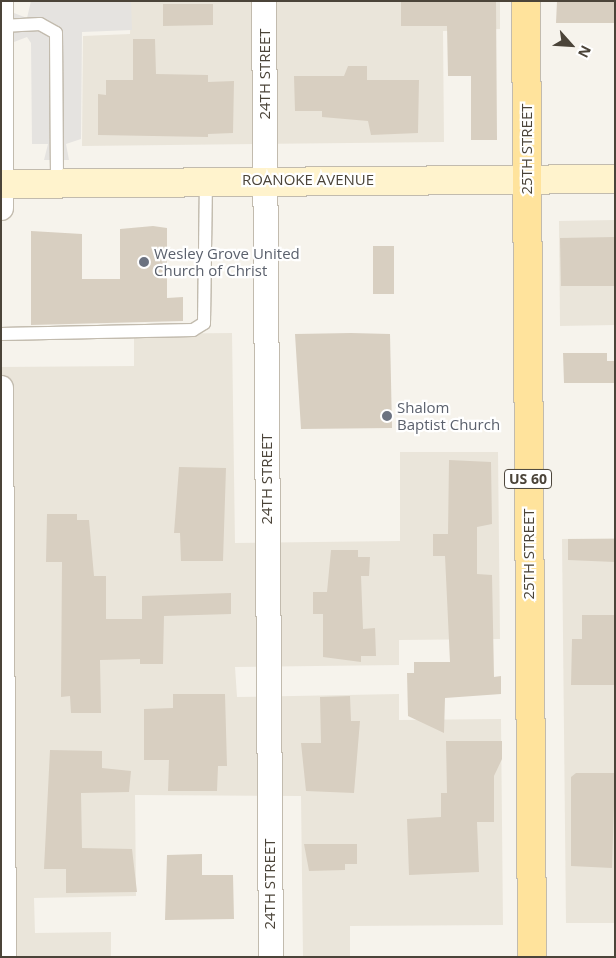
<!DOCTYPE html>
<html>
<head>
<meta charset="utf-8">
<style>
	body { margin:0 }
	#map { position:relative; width:616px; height:958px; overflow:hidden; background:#f6f3ec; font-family:"Open Sans",sans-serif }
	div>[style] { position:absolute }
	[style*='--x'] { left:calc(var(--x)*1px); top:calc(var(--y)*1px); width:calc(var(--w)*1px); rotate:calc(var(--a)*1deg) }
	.residential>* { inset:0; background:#eae5da }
	.parking>* { inset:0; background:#e5e3e0 }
	.building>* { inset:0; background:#d8cfc1 }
	.roads { filter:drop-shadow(1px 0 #c2bbae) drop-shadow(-1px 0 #c2bbae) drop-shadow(0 1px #c2bbae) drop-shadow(0 -1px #c2bbae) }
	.lane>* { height:12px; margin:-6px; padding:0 6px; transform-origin:6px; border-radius:6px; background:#fff }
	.street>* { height:24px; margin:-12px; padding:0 12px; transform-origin:12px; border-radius:12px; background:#fff }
	.secondary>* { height:28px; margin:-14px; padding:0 14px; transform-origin:14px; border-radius:14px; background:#fff3cd }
	.primary>* { height:28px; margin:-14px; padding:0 14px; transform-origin:14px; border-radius:14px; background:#ffe39c }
	.dots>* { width:14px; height:14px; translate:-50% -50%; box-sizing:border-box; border:2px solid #fff; border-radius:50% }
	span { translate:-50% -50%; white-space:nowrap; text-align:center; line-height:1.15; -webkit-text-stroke:4.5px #fff; paint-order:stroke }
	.shield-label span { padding:1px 4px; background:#fff; border:1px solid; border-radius:4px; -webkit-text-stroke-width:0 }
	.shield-label { font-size:14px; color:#4b4439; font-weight:700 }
	.street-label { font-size:15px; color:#4b4439 }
	.worship-label { font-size:15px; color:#5b616d }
	.left { translate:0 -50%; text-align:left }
	.frame { position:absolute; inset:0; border:2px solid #4b4439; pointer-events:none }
	.north { position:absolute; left:546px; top:20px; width:50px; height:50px; -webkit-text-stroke:4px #fff; paint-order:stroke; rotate:116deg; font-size:14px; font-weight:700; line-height:20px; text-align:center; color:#4b4439 }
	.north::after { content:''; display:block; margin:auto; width:18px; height:22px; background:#4b4439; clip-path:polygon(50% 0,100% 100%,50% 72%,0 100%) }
</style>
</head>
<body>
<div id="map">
	<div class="residential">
		<i style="clip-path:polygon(131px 1px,500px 1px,500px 29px,443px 31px,444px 142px,82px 146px,83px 36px,130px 34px)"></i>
		<i style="clip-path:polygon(615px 220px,615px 325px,560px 326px,559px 221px)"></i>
		<i style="clip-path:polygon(232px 333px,235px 543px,400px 541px,400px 452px,498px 452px,500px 639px,399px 640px,399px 665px,235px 667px,237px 697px,399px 694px,399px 720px,501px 719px,503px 925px,350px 926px,350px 957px,303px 957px,301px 796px,135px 795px,136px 896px,34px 898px,35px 933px,111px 932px,111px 957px,1px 957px,1px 367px,134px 366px,134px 334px)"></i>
		<i style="clip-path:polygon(615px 538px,615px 923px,566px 923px,562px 539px)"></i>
	</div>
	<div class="parking">
		<i style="clip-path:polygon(31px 1px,131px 1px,132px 30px,82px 32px,81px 139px,66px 144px,69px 160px,44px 160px,48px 144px,32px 144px,31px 43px,27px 37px,14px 42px,14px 13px,27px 18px)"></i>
	</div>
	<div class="building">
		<i style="clip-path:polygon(401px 1px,496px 1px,497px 140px,471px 140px,471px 76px,448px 76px,447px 26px,401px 26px)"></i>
		<i style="clip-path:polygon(557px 1px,615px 1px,615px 23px,556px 23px)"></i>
		<i style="clip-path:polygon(163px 4px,213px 4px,213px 25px,163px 26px)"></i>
		<i style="clip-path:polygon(133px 39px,155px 39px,156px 74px,208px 75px,208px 82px,234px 81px,233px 133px,208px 134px,208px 137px,98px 135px,98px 94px,106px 95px,106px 80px,133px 80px)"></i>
		<i style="clip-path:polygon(348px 66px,367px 66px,367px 80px,419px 80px,418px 133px,371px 135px,368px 121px,322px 117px,322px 111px,295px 111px,294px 76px,344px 76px)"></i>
		<i style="clip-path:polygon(153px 226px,167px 228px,167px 298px,183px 297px,183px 321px,31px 325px,31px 231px,82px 234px,82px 279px,120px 279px,120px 229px)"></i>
		<i style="clip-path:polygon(615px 237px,615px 286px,561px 286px,560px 238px)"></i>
		<i style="clip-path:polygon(373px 246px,394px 246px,394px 294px,373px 294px)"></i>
		<i style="clip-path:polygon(351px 333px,390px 334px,392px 428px,301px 429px,295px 334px)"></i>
		<i style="clip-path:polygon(563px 353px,607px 353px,607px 361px,615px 361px,615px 383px,564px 383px)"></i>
		<i style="clip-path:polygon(449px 460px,491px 462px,492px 524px,477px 527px,477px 574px,492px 575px,494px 677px,501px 676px,501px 694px,445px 698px,444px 733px,408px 716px,407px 673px,414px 673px,414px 662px,450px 662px,445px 556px,433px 556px,433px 534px,448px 534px)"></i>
		<i style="clip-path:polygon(179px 467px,226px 468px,223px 561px,181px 561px,180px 533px,174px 533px)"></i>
		<i style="clip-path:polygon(47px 514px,77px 514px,77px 520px,89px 520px,94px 576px,106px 576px,106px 619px,142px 619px,142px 596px,231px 593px,231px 614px,164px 616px,163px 664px,140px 664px,140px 659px,100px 660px,101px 713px,71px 713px,70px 696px,61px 697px,62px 562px,46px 562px)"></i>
		<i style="clip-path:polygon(568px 539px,615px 539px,615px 562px,568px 560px)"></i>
		<i style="clip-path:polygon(331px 550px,358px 550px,358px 557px,370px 557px,369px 576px,361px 576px,363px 629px,375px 628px,376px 656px,361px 656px,361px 662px,323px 657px,323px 614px,313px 614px,313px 592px,327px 592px)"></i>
		<i style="clip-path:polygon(582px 615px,615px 615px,615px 685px,571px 685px,572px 639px,582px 639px)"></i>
		<i style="clip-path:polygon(173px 694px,225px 694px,227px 766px,218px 766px,217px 791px,168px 791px,169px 760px,144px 760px,144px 709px,173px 708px)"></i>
		<i style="clip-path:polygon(350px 696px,351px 721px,360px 721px,354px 793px,306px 791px,301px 743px,321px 743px,320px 697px)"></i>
		<i style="clip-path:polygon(446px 741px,502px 741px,502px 759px,494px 776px,494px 822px,477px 822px,479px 872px,409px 875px,407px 819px,441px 817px,441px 793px,447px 793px)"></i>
		<i style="clip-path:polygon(50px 750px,102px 751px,102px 768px,131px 771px,129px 792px,81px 793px,82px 848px,132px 849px,137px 892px,66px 893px,66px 869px,44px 869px)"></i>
		<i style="clip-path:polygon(576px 773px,615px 773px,612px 868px,571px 866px,571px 777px)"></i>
		<i style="clip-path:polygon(304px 844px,357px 844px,357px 864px,345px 864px,345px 870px,309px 871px)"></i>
		<i style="clip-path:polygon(202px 854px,202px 875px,233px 875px,234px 919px,165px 920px,167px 855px)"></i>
	</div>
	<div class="roads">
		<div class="lane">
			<i style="--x:2;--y:26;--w:38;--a:-3"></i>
			<i style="--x:40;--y:24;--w:18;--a:29"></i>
			<i style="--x:56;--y:33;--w:149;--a:89.6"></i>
			<i style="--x:1;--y:334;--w:192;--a:-1.2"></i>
			<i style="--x:193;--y:330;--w:13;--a:-32"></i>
			<i style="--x:204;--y:323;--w:142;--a:-89.2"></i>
		</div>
		<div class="street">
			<i style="--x:264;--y:1;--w:956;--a:89.58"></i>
			<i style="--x:1;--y:2;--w:206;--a:90"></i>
			<i style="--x:1;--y:388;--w:569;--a:89.7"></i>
		</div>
		<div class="secondary">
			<i style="--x:1;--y:184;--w:614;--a:-0.47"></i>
		</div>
		<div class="primary">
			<i style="--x:526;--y:1;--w:956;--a:89.64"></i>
		</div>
	</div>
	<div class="dots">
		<i style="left:144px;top:262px;background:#6b7280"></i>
		<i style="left:387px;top:416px;background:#6b7280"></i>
	</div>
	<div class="shield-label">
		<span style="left:528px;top:479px">US 60</span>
	</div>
	<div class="street-label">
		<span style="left:265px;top:74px;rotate:-90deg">24TH STREET</span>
		<span style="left:527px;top:149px;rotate:-90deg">25TH STREET</span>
		<span style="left:308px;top:180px">ROANOKE AVENUE</span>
		<span style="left:267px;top:479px;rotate:-90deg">24TH STREET</span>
		<span style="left:529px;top:554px;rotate:-90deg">25TH STREET</span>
		<span style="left:270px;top:884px;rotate:-90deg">24TH STREET</span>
	</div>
	<div class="worship-label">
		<span class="left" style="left:154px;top:262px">Wesley Grove United<br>Church of Christ</span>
		<span class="left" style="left:397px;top:416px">Shalom<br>Baptist Church</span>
	</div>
	<div class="frame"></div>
	<div class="north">N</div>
</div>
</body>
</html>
